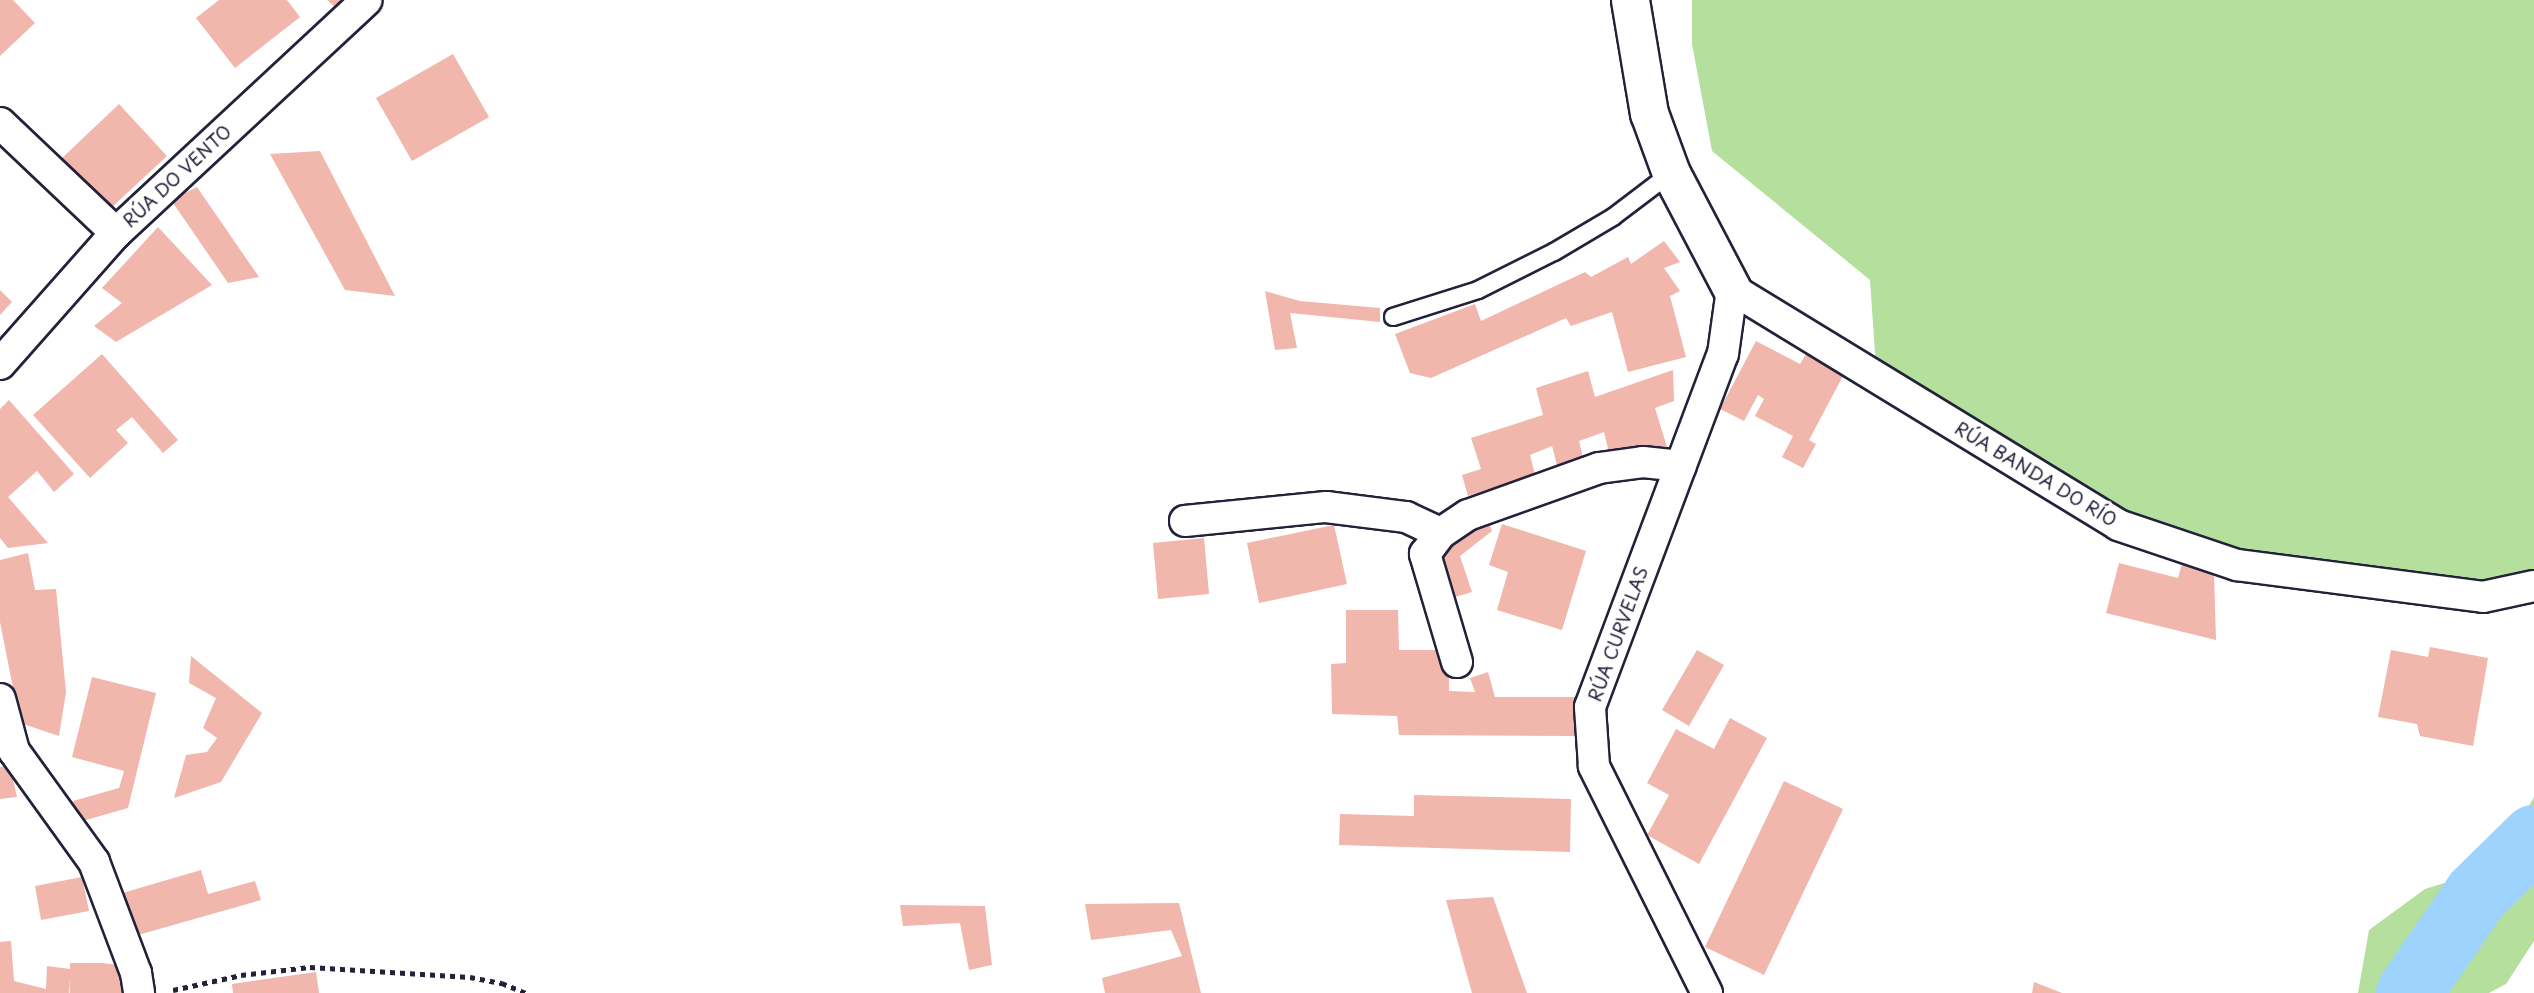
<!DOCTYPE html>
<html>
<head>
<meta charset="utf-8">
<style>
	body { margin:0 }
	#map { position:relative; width:2534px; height:993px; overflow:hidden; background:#fff; font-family:"Playpen Sans",sans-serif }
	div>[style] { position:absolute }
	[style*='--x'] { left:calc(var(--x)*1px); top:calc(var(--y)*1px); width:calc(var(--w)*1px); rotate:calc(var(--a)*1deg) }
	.green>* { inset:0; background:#b5df9c }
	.river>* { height:66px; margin:-33px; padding:0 33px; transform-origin:33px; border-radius:33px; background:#9dd3fc }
	.building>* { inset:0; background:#f1b6ac }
	.path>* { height:4.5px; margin-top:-2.25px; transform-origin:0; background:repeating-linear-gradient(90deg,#22223b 0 5px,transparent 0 10px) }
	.roads { filter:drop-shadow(2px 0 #22223b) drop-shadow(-2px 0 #22223b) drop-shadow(0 2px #22223b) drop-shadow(0 -2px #22223b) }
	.service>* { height:16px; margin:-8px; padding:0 8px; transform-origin:8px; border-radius:8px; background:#fff }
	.minor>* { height:30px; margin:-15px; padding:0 15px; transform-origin:15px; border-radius:15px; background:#fff }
	.tertiary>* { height:37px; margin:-18.5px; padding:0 18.5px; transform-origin:18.5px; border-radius:18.5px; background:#fff }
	span { translate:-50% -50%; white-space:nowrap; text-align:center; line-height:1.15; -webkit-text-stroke:6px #fff; paint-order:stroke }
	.street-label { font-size:18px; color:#22223b }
</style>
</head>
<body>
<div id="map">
	<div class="green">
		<i style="clip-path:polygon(1692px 0,2534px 0,2534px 586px,2237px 565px,2119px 520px,1876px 367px,1870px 280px,1712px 151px,1692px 44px)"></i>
		<i style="clip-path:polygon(2534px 797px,2534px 941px,2506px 984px,2489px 993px,2358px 993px,2369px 930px,2425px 889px,2470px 875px,2487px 845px,2525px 813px)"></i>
	</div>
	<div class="river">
		<i style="--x:2409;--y:993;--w:120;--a:-55.5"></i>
		<i style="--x:2477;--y:894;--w:80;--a:-44.5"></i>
	</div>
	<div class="building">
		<i style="clip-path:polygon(0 0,13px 0,35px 23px,0 56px)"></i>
		<i style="clip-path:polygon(219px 0,287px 0,300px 17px,235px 68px,196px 18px)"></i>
		<i style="clip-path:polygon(327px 0,343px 0,336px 8px)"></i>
		<i style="clip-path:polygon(453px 54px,489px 117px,412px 161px,376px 98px)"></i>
		<i style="clip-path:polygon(119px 104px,167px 156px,110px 209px,62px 158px)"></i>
		<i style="clip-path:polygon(320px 151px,395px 296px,345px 290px,270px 154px)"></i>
		<i style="clip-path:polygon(197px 187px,259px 277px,228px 283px,171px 200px)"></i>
		<i style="clip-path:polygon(158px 227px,212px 285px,116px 342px,94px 326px,122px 303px,102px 288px)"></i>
		<i style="clip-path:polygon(1664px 241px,1680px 262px,1664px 268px,1680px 291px,1670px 296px,1686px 357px,1628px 372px,1612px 312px,1571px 326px,1566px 318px,1431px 378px,1410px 373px,1395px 334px,1475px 304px,1481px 321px,1585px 272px,1591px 277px,1628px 257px,1631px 264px)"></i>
		<i style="clip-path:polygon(0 290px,12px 302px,0 315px)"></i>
		<i style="clip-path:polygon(1265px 291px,1300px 301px,1380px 308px,1380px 322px,1290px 313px,1297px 348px,1275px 350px)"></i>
		<i style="clip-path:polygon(1756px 341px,1800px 364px,1806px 354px,1844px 374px,1809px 440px,1816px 444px,1803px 468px,1782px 457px,1793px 436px,1755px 416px,1764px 399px,1758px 395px,1744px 421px,1720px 409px)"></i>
		<i style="clip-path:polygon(102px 354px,178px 440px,163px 453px,132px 417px,116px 430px,128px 443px,90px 478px,33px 415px)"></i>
		<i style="clip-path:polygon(1673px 370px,1674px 401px,1655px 408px,1667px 447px,1610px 457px,1604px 432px,1579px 441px,1585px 466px,1559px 473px,1552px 446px,1530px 455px,1537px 483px,1492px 498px,1489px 489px,1468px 496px,1462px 475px,1481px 469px,1471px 438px,1543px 415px,1536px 388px,1588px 371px,1595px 397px)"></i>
		<i style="clip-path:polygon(9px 400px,74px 474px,54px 492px,37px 471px,8px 497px,48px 543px,8px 548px,0 538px,0 409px)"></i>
		<i style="clip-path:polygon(1488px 521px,1492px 531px,1460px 556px,1472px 592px,1452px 598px,1440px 558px,1451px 539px)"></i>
		<i style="clip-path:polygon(1502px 524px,1586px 551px,1562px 630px,1497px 610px,1508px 572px,1489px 565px)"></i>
		<i style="clip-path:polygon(1334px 525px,1347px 584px,1259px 603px,1247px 543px)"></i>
		<i style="clip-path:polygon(1204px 538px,1209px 594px,1158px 599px,1153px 543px)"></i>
		<i style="clip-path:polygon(28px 553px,35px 590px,56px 589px,66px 692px,59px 736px,20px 723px,0 622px,0 560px)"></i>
		<i style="clip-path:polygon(2183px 560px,2214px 572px,2216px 640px,2106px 613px,2119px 563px,2178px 578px)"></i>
		<i style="clip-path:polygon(1346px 610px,1398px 610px,1399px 650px,1449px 650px,1449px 691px,1475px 692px,1470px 678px,1488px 672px,1495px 697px,1576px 697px,1577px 736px,1399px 735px,1397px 716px,1332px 714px,1331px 664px,1346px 663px)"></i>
		<i style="clip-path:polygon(2430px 647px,2488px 658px,2473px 746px,2420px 736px,2417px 724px,2378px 717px,2391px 650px,2428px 657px)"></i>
		<i style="clip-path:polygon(1697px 650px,1724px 665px,1689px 726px,1662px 710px)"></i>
		<i style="clip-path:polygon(191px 656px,262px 713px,221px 782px,174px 798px,186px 755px,207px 752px,217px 738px,203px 728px,216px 698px,189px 683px)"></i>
		<i style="clip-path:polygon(92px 677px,156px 693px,128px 808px,79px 822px,73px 801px,119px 788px,124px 771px,72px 757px)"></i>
		<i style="clip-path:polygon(1730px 718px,1767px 738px,1699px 864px,1647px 835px,1669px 795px,1647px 783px,1676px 729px,1714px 749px)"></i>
		<i style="clip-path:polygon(10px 766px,17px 797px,0 799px,0 767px)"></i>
		<i style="clip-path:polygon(1784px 781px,1843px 809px,1764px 975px,1705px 947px)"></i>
		<i style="clip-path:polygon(1414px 795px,1571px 799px,1570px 852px,1339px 845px,1340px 814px,1414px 816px)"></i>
		<i style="clip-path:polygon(201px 870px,208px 894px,255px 881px,261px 900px,131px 937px,119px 894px)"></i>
		<i style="clip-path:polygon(82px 877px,89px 911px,41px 920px,35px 886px)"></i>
		<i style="clip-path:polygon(1493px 897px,1527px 993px,1472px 993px,1446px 900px)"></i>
		<i style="clip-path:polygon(1179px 903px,1201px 993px,1105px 993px,1102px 978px,1182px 956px,1171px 930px,1091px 940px,1085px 904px)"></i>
		<i style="clip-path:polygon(900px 905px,985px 906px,992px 965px,969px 970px,960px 923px,903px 926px)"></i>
		<i style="clip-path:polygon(11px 941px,14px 981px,46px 989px,47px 966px,70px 969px,70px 963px,102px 963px,127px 966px,130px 993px,70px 993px,69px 979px,69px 993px,0 993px,0 942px)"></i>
		<i style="clip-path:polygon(316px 972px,319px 993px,233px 993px,232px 984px)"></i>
		<i style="clip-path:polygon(2034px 982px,2062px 993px,2032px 993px)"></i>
	</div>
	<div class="path">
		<i style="--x:173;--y:990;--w:70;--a:-12.4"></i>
		<i style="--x:241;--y:975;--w:69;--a:-6.6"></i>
		<i style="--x:310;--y:967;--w:160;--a:3.6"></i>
		<i style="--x:470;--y:977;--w:33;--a:11"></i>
		<i style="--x:502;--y:983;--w:26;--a:23"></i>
	</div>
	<div class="roads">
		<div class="service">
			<i style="--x:1393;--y:317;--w:89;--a:-17.6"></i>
			<i style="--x:1478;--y:290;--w:85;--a:-26.6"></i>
			<i style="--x:1554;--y:252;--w:69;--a:-30.7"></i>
			<i style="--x:1613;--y:217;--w:73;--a:-37.2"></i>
		</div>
		<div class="minor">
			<i style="--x:0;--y:123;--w:160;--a:43.5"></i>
			<i style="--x:0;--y:364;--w:175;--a:-48.5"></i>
			<i style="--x:116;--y:233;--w:342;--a:-42.9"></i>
			<i style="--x:1185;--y:521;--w:142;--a:-5.7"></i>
			<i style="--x:1326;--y:507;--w:81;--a:7.1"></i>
			<i style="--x:1406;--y:517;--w:38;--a:25"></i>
			<i style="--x:1457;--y:662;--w:113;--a:-106.5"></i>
			<i style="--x:1425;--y:554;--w:26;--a:-53"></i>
			<i style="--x:1441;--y:533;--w:32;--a:-34"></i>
			<i style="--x:1468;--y:515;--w:139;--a:-19.7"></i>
			<i style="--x:1599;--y:468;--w:44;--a:-7.8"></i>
			<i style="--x:1643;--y:462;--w:38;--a:6"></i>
			<i style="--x:0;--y:699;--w:54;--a:74.9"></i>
			<i style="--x:14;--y:751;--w:137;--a:54.2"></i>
			<i style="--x:94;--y:862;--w:119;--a:69.3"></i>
			<i style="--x:136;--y:973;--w:20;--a:81"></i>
			<i style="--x:1707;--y:993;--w:254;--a:-116.5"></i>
			<i style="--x:1594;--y:766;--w:59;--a:-93.9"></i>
			<i style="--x:1590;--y:707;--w:377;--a:-69.4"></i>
			<i style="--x:1723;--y:354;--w:66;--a:-82.1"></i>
			<i style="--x:1732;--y:289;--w:452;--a:31.4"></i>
			<i style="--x:2118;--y:525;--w:126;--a:18.6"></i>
			<i style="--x:2237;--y:565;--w:248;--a:7.4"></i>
			<i style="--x:2483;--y:597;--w:52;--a:-12.2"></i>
		</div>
		<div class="tertiary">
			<i style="--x:1630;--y:0;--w:115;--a:80.5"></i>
			<i style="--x:1649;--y:113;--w:64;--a:69.9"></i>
			<i style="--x:1671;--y:173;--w:131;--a:62.3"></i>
		</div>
	</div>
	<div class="street-label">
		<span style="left:177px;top:176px;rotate:-43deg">RÚA DO VENTO</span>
		<span style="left:2036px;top:474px;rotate:31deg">RÚA BANDA DO RÍO</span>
		<span style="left:1618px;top:634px;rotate:-70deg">RÚA CURVELAS</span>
	</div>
</div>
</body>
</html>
